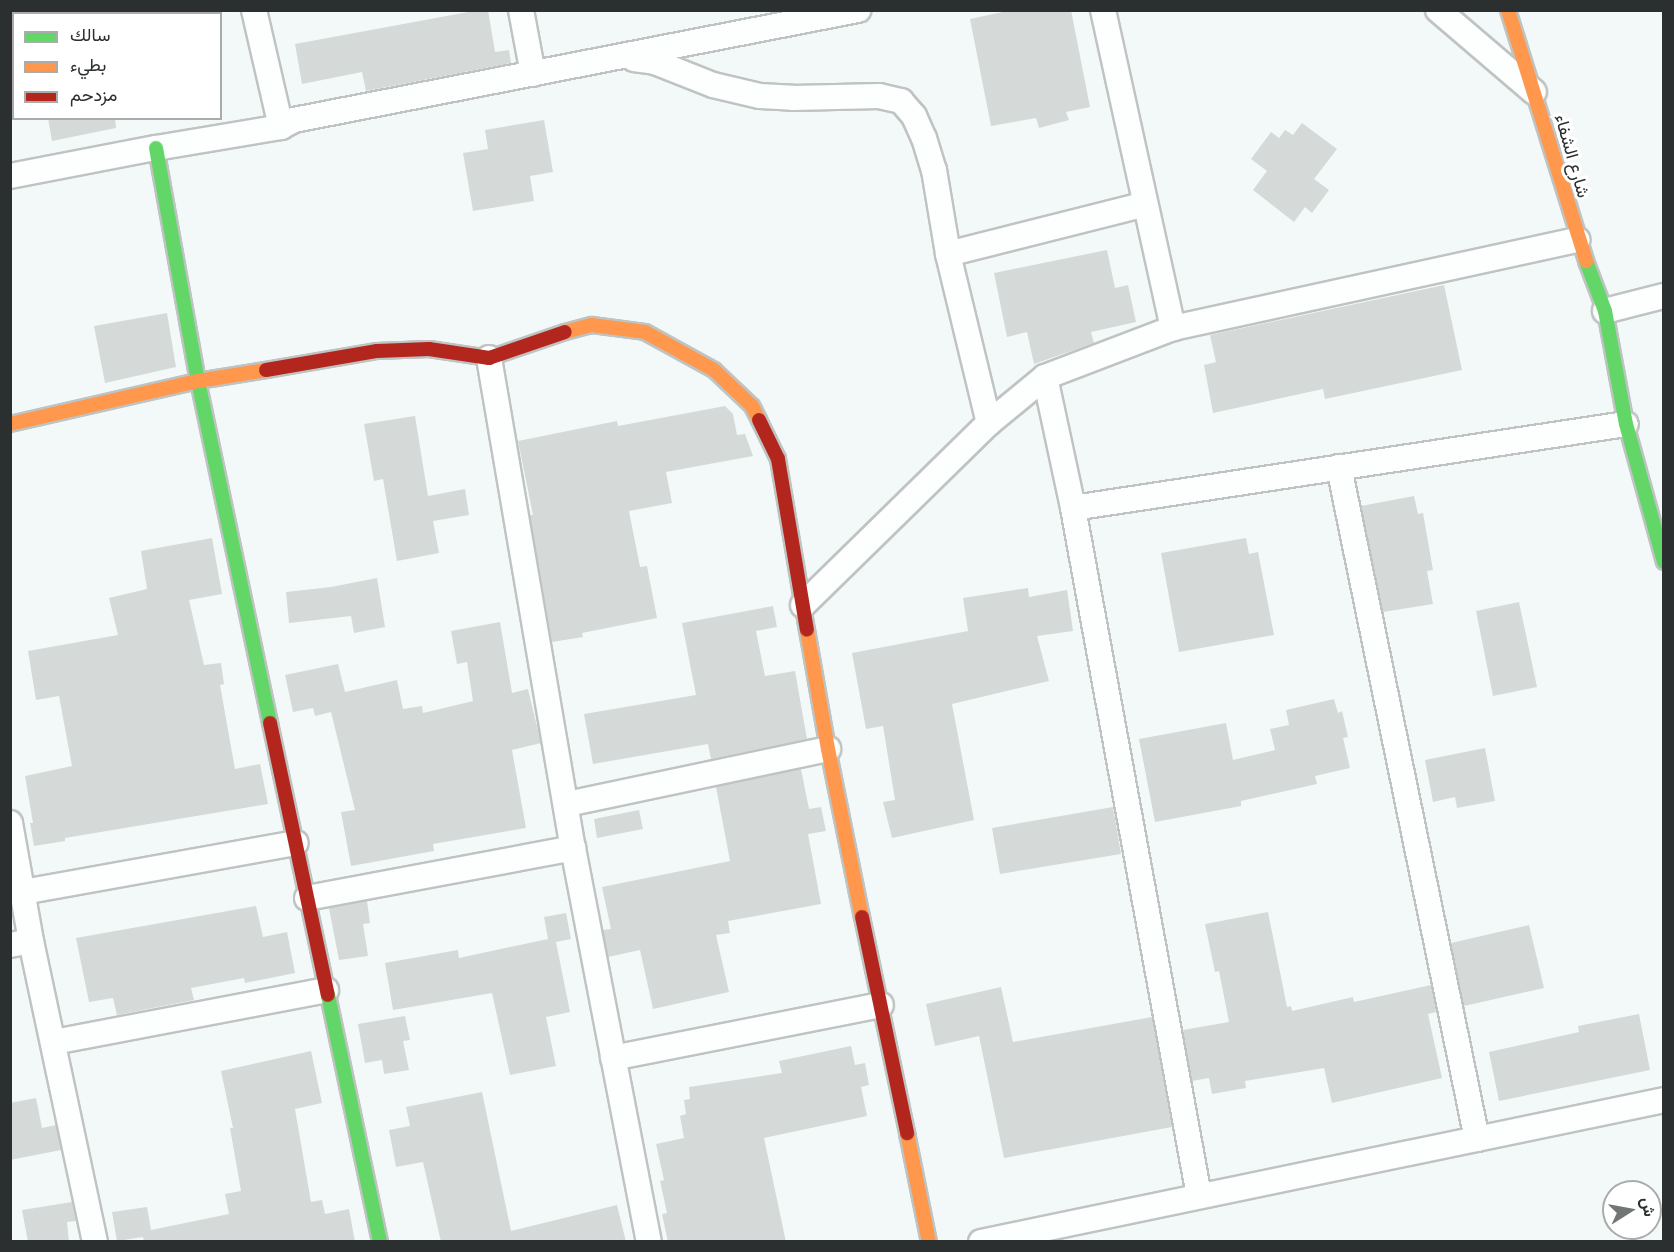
<!DOCTYPE html>
<html>
<head>
<meta charset="utf-8">
<style>
	body { margin:0 }
	#map { position:relative; width:1674px; height:1252px; overflow:hidden; background:#f3f9f8; font-family:Roboto,Vazirmatn,sans-serif }
	div>[style] { position:absolute }
	[style*='--x'] { left:calc(var(--x)*1px); top:calc(var(--y)*1px); width:calc(var(--w)*1px); rotate:calc(var(--a)*1deg) }
	.building>* { inset:0; background:#d5dad9 }
	.roads { filter:drop-shadow(2px 0 #bfc4c3) drop-shadow(-2px 0 #bfc4c3) drop-shadow(0 2px #bfc4c3) drop-shadow(0 -2px #bfc4c3) }
	.street>* { height:24px; margin:-12px; padding:0 12px; transform-origin:12px; border-radius:12px; background:#fdfefe }
	.fast>* { height:14px; margin:-7px; padding:0 7px; transform-origin:7px; border-radius:7px; background:#63d668 }
	.slow>* { height:14px; margin:-7px; padding:0 7px; transform-origin:7px; border-radius:7px; background:#ff974d }
	.jam>* { height:14px; margin:-7px; padding:0 7px; transform-origin:7px; border-radius:7px; background:#b3261e }
	span { translate:-50% -50%; white-space:nowrap; text-align:center; line-height:1.15; -webkit-text-stroke:6px #fff; paint-order:stroke }
	.street-label { font-size:18px; color:#2b2f2f }
	.frame { position:absolute; inset:0; border:12px solid #2b2f2f; pointer-events:none }
	.legend { position:absolute; left:12px; top:12px; width:210px; height:108px; box-sizing:border-box; background:#fff; border:2px solid #aaacac; margin:0; padding:8px 10px; list-style:none; font-size:18px; color:#2b2f2f }
	.legend li { display:flex; align-items:center; gap:12px; height:30px }
	.legend b { width:30px; border:2px solid #aaacac }
	.north { position:absolute; left:1602px; top:1180px; width:60px; height:60px; box-sizing:border-box; background:#fff; border:2px solid #aaacac; border-radius:50%; rotate:79deg; font-size:16px; font-weight:700; line-height:24px; text-align:center; color:#2b2f2f }
	.north::after { content:''; display:block; margin:auto; width:21px; height:27px; background:#717675; clip-path:polygon(50% 0,100% 100%,50% 72%,0 100%) }
</style>
</head>
<body>
<div id="map">
	<div class="building">
		<i style="clip-path:polygon(479px 10px,488px 10px,495px 52px,509px 50px,511px 63px,366px 91px,362px 72px,302px 84px,295px 44px)"></i>
		<i style="clip-path:polygon(1012px 10px,1071px 10px,1090px 107px,1066px 112px,1069px 120px,1039px 128px,1036px 118px,991px 126px,970px 19px)"></i>
		<i style="clip-path:polygon(48px 118px,115px 118px,116px 128px,52px 141px)"></i>
		<i style="clip-path:polygon(544px 120px,553px 172px,530px 176px,534px 201px,473px 211px,463px 153px,488px 149px,485px 130px)"></i>
		<i style="clip-path:polygon(1302px 123px,1337px 149px,1314px 179px,1329px 190px,1312px 213px,1305px 207px,1294px 222px,1253px 190px,1267px 171px,1251px 159px,1271px 132px,1279px 138px,1285px 130px,1293px 135px)"></i>
		<i style="clip-path:polygon(1107px 250px,1115px 288px,1128px 285px,1136px 322px,1091px 332px,1094px 343px,1034px 364px,1027px 332px,1007px 337px,994px 273px)"></i>
		<i style="clip-path:polygon(1444px 285px,1462px 370px,1325px 399px,1323px 389px,1213px 413px,1204px 365px,1216px 362px,1210px 335px)"></i>
		<i style="clip-path:polygon(167px 313px,176px 367px,105px 383px,94px 326px)"></i>
		<i style="clip-path:polygon(725px 406px,733px 414px,737px 435px,745px 434px,753px 456px,666px 472px,672px 503px,629px 511px,640px 567px,647px 566px,657px 618px,582px 633px,583px 637px,552px 642px,530px 515px,533px 515px,518px 441px,617px 421px,618px 426px)"></i>
		<i style="clip-path:polygon(415px 416px,428px 496px,465px 489px,469px 515px,433px 521px,439px 553px,397px 561px,383px 479px,374px 481px,364px 424px)"></i>
		<i style="clip-path:polygon(1414px 496px,1418px 514px,1423px 513px,1433px 570px,1427px 571px,1433px 604px,1383px 612px,1361px 506px)"></i>
		<i style="clip-path:polygon(212px 538px,222px 594px,189px 600px,204px 665px,221px 663px,224px 684px,220px 685px,235px 769px,260px 764px,268px 804px,65px 838px,65px 841px,34px 846px,30px 823px,33px 823px,25px 776px,72px 766px,59px 696px,36px 700px,28px 651px,118px 635px,109px 598px,147px 589px,141px 551px)"></i>
		<i style="clip-path:polygon(1246px 538px,1249px 554px,1258px 552px,1274px 635px,1179px 652px,1161px 553px)"></i>
		<i style="clip-path:polygon(377px 578px,385px 627px,354px 633px,351px 616px,289px 623px,286px 592px,331px 587px)"></i>
		<i style="clip-path:polygon(1028px 588px,1029px 597px,1067px 590px,1073px 631px,1037px 636px,1049px 681px,952px 704px,974px 820px,892px 838px,883px 802px,895px 800px,883px 726px,866px 729px,852px 653px,968px 631px,963px 598px)"></i>
		<i style="clip-path:polygon(1519px 602px,1537px 687px,1493px 696px,1476px 611px)"></i>
		<i style="clip-path:polygon(773px 606px,777px 627px,756px 631px,765px 676px,795px 671px,807px 739px,711px 759px,708px 744px,593px 764px,584px 714px,696px 695px,682px 623px)"></i>
		<i style="clip-path:polygon(500px 622px,512px 693px,528px 689px,541px 743px,512px 750px,526px 828px,433px 844px,434px 851px,351px 866px,341px 812px,355px 810px,331px 712px,315px 716px,313px 708px,293px 712px,285px 675px,338px 664px,345px 692px,397px 680px,403px 709px,422px 706px,423px 713px,473px 701px,467px 662px,457px 664px,451px 631px)"></i>
		<i style="clip-path:polygon(1334px 699px,1338px 713px,1342px 711px,1348px 737px,1343px 738px,1350px 768px,1315px 776px,1317px 784px,1241px 801px,1241px 806px,1155px 822px,1139px 739px,1226px 723px,1233px 760px,1275px 750px,1270px 729px,1289px 725px,1286px 710px)"></i>
		<i style="clip-path:polygon(1485px 748px,1495px 801px,1457px 808px,1455px 797px,1433px 802px,1425px 760px)"></i>
		<i style="clip-path:polygon(801px 769px,809px 809px,821px 807px,826px 831px,808px 834px,821px 904px,728px 921px,730px 933px,716px 935px,729px 992px,653px 1009px,640px 950px,608px 957px,603px 930px,611px 929px,602px 887px,730px 861px,716px 787px)"></i>
		<i style="clip-path:polygon(1113px 807px,1121px 854px,1000px 874px,992px 828px)"></i>
		<i style="clip-path:polygon(639px 810px,643px 829px,597px 838px,594px 819px)"></i>
		<i style="clip-path:polygon(367px 901px,370px 923px,363px 924px,368px 956px,339px 960px,329px 908px)"></i>
		<i style="clip-path:polygon(256px 906px,263px 937px,287px 932px,295px 973px,245px 983px,244px 978px,191px 988px,194px 1000px,117px 1015px,113px 998px,89px 1002px,76px 938px)"></i>
		<i style="clip-path:polygon(1268px 912px,1287px 1007px,1291px 1006px,1292px 1011px,1353px 997px,1354px 1002px,1431px 985px,1436px 1012px,1428px 1014px,1442px 1078px,1332px 1103px,1324px 1068px,1245px 1081px,1246px 1088px,1212px 1094px,1209px 1078px,1192px 1081px,1183px 1030px,1229px 1022px,1219px 971px,1215px 972px,1205px 924px)"></i>
		<i style="clip-path:polygon(566px 913px,571px 939px,556px 942px,570px 1012px,546px 1017px,556px 1066px,510px 1075px,492px 993px,393px 1010px,385px 963px,458px 950px,459px 958px,548px 939px,544px 917px)"></i>
		<i style="clip-path:polygon(1529px 925px,1544px 988px,1464px 1006px,1451px 943px)"></i>
		<i style="clip-path:polygon(1001px 987px,1013px 1042px,1152px 1017px,1172px 1127px,1004px 1158px,979px 1036px,935px 1046px,926px 1004px)"></i>
		<i style="clip-path:polygon(1639px 1014px,1650px 1070px,1499px 1101px,1489px 1052px,1579px 1032px,1578px 1026px)"></i>
		<i style="clip-path:polygon(405px 1016px,410px 1040px,403px 1041px,409px 1070px,384px 1074px,382px 1060px,365px 1063px,358px 1024px)"></i>
		<i style="clip-path:polygon(851px 1046px,855px 1065px,865px 1063px,869px 1085px,861px 1087px,867px 1116px,764px 1138px,786px 1242px,668px 1242px,662px 1214px,667px 1213px,660px 1181px,664px 1180px,656px 1144px,684px 1138px,680px 1116px,686px 1114px,684px 1100px,690px 1099px,689px 1087px,782px 1073px,779px 1061px)"></i>
		<i style="clip-path:polygon(311px 1051px,322px 1103px,295px 1109px,311px 1202px,322px 1200px,325px 1214px,349px 1209px,355px 1242px,144px 1242px,143px 1237px,117px 1241px,112px 1212px,147px 1207px,151px 1230px,229px 1214px,225px 1194px,241px 1191px,230px 1128px,233px 1128px,221px 1071px)"></i>
		<i style="clip-path:polygon(482px 1092px,511px 1231px,617px 1205px,626px 1242px,441px 1242px,423px 1162px,396px 1167px,389px 1130px,410px 1126px,406px 1107px)"></i>
		<i style="clip-path:polygon(36px 1098px,42px 1128px,56px 1125px,61px 1150px,10px 1160px,10px 1103px)"></i>
		<i style="clip-path:polygon(72px 1202px,76px 1221px,67px 1222px,69px 1242px,28px 1242px,22px 1210px)"></i>
	</div>
	<div class="roads">
		<div class="street">
			<i style="--x:254;--y:10;--w:120;--a:77"></i>
			<i style="--x:521;--y:10;--w:65;--a:79.4"></i>
			<i style="--x:1103;--y:10;--w:326;--a:77.6"></i>
			<i style="--x:1438;--y:10;--w:126;--a:40.5"></i>
			<i style="--x:634;--y:59;--w:21;--a:8"></i>
			<i style="--x:655;--y:62;--w:62;--a:21.6"></i>
			<i style="--x:713;--y:85;--w:48;--a:13.2"></i>
			<i style="--x:760;--y:96;--w:33;--a:3"></i>
			<i style="--x:793;--y:98;--w:86;--a:-1.3"></i>
			<i style="--x:879;--y:96;--w:23;--a:13"></i>
			<i style="--x:901;--y:101;--w:20;--a:49"></i>
			<i style="--x:914;--y:116;--w:24;--a:66"></i>
			<i style="--x:924;--y:138;--w:34;--a:73"></i>
			<i style="--x:934;--y:170;--w:85;--a:80.5"></i>
			<i style="--x:948;--y:254;--w:174;--a:76.4"></i>
			<i style="--x:10;--y:176;--w:149;--a:-10.9"></i>
			<i style="--x:156;--y:148;--w:127;--a:-9.5"></i>
			<i style="--x:281;--y:127;--w:15;--a:-28"></i>
			<i style="--x:294;--y:120;--w:575;--a:-11.04"></i>
			<i style="--x:948;--y:254;--w:203;--a:-14.2"></i>
			<i style="--x:1605;--y:311;--w:61;--a:-14.3"></i>
			<i style="--x:489;--y:358;--w:497;--a:80.3"></i>
			<i style="--x:573;--y:848;--w:401;--a:79.1"></i>
			<i style="--x:1045;--y:377;--w:134;--a:77.9"></i>
			<i style="--x:1073;--y:508;--w:699;--a:79.62"></i>
			<i style="--x:1339;--y:467;--w:686;--a:78.4"></i>
			<i style="--x:1073;--y:508;--w:559;--a:-8.64"></i>
			<i style="--x:803;--y:605;--w:260;--a:-44.4"></i>
			<i style="--x:989;--y:423;--w:72;--a:-39.4"></i>
			<i style="--x:1045;--y:377;--w:137;--a:-20.9"></i>
			<i style="--x:1173;--y:328;--w:414;--a:-12.3"></i>
			<i style="--x:567;--y:804;--w:267;--a:-11.9"></i>
			<i style="--x:10;--y:823;--w:120;--a:79.9"></i>
			<i style="--x:31;--y:941;--w:308;--a:78"></i>
			<i style="--x:23;--y:892;--w:277;--a:-10.2"></i>
			<i style="--x:307;--y:898;--w:271;--a:-10.6"></i>
			<i style="--x:10;--y:945;--w:21;--a:-11"></i>
			<i style="--x:54;--y:1042;--w:277;--a:-10.8"></i>
			<i style="--x:613;--y:1058;--w:273;--a:-11.2"></i>
			<i style="--x:981;--y:1242;--w:698;--a:-11.74"></i>
		</div>
		<div class="fast">
			<i style="--x:156;--y:148;--w:237;--a:79.8"></i>
			<i style="--x:198;--y:381;--w:349;--a:78.1"></i>
			<i style="--x:1586;--y:261;--w:53;--a:69.2"></i>
			<i style="--x:1605;--y:311;--w:115;--a:79.5"></i>
			<i style="--x:1626;--y:424;--w:143;--a:74.6"></i>
			<i style="--x:328;--y:995;--w:252;--a:78.1"></i>
		</div>
		<div class="slow">
			<i style="--x:1508;--y:10;--w:263;--a:72.7"></i>
			<i style="--x:565;--y:332;--w:28;--a:-15"></i>
			<i style="--x:592;--y:325;--w:53;--a:7.5"></i>
			<i style="--x:645;--y:332;--w:79;--a:28.8"></i>
			<i style="--x:714;--y:370;--w:52;--a:43.5"></i>
			<i style="--x:752;--y:406;--w:16;--a:63"></i>
			<i style="--x:10;--y:424;--w:193;--a:-12.9"></i>
			<i style="--x:198;--y:381;--w:69;--a:-9.2"></i>
			<i style="--x:807;--y:630;--w:121;--a:80"></i>
			<i style="--x:828;--y:749;--w:171;--a:78.6"></i>
			<i style="--x:907;--y:1133;--w:111;--a:78.6"></i>
		</div>
		<div class="jam">
			<i style="--x:266;--y:370;--w:113;--a:-9.7"></i>
			<i style="--x:377;--y:351;--w:52;--a:-2.2"></i>
			<i style="--x:429;--y:349;--w:61;--a:8.5"></i>
			<i style="--x:489;--y:358;--w:80;--a:-18.9"></i>
			<i style="--x:759;--y:420;--w:43;--a:64"></i>
			<i style="--x:778;--y:459;--w:173;--a:80.4"></i>
			<i style="--x:270;--y:723;--w:278;--a:78"></i>
			<i style="--x:862;--y:917;--w:221;--a:78.2"></i>
		</div>
	</div>
	<div class="street-label">
		<span style="left:1572px;top:156px;rotate:74deg">شارع الشفاء</span>
	</div>
	<div class="frame"></div>
	<ul class="legend">
	<li><b style="height:8px;background:#63d668"></b>سالك</li>
	<li><b style="height:8px;background:#ff974d"></b>بطيء</li>
	<li><b style="height:8px;background:#b3261e"></b>مزدحم</li>
	</ul>
	<div class="north">ش</div>
</div>
</body>
</html>
